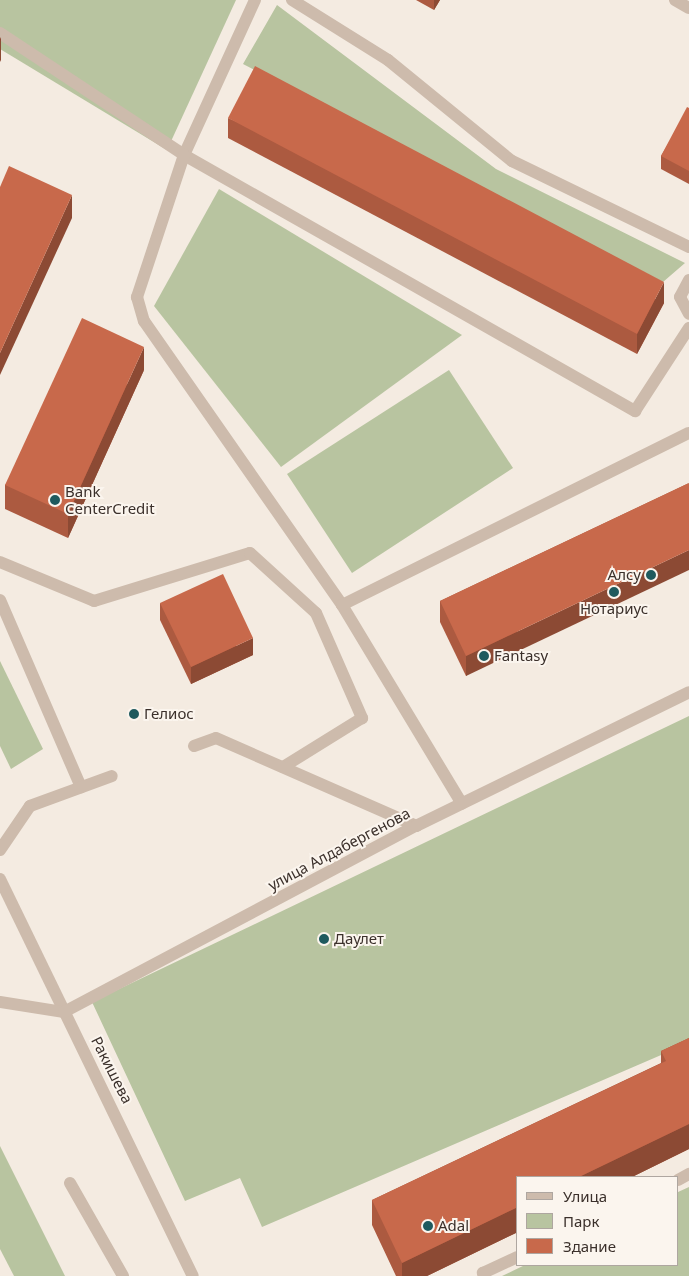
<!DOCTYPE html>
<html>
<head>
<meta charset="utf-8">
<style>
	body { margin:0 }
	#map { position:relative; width:689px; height:1276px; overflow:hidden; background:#f4ebe1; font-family:"Noto Sans",sans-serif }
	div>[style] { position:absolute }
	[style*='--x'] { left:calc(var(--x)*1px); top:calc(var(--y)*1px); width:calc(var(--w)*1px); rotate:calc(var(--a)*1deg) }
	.green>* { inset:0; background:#b8c4a0 }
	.service>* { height:12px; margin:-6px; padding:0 6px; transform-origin:6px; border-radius:6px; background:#cdbbac }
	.tertiary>* { height:12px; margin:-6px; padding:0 6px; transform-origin:6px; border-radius:6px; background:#cdbbac }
	.wall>* { inset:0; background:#ac5a40 }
	.shaded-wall>* { inset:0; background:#8c4a34 }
	.building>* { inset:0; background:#c8694b }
	.dots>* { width:14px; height:14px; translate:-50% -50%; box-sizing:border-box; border:2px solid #fbf5ee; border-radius:50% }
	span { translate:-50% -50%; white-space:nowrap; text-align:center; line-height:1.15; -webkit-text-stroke:4px #fbf5ee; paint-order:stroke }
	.poi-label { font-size:15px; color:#3b302b }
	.left { translate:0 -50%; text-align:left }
	.right { translate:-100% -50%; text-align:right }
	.street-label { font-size:15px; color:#3b302b }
	.legend { position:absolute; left:516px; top:1176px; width:162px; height:90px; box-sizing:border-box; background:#fbf5ee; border:1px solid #aea6a0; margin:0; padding:6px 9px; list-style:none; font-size:15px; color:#3b302b }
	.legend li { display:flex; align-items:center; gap:10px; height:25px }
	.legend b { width:25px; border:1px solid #aea6a0 }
</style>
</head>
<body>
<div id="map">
	<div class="green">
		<i style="clip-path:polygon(0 0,236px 0,167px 150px,0 49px)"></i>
		<i style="clip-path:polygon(277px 5px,496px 169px,685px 263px,663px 282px,243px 64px)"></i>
		<i style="clip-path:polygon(219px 189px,462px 335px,281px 467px,154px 306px)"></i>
		<i style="clip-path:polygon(449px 370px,513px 468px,352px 573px,287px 474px)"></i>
		<i style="clip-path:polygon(0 661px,43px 749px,11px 769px,0 746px)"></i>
		<i style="clip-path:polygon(689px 716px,689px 1043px,262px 1227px,240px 1178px,185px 1201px,92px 1002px)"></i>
		<i style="clip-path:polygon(0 1146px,65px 1276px,14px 1276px,0 1249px)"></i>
		<i style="clip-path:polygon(689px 1187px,689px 1276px,502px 1276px,525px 1265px,678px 1265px,678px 1192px)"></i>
	</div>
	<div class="service">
		<i style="--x:255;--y:0;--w:170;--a:114.6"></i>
		<i style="--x:184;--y:155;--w:519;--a:29.58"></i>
		<i style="--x:635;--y:411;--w:99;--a:-57"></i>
		<i style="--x:292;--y:0;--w:113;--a:32"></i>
		<i style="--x:388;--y:60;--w:160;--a:39.2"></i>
		<i style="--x:512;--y:161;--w:197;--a:25.9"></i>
		<i style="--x:675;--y:0;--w:16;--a:30"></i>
		<i style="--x:0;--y:33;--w:221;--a:33.5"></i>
		<i style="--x:184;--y:155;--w:150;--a:108.3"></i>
		<i style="--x:137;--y:297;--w:25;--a:74"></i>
		<i style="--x:144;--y:321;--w:346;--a:55.1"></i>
		<i style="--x:342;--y:605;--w:232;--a:58.9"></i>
		<i style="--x:689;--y:280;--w:19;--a:118"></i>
		<i style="--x:680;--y:297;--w:19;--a:62"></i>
		<i style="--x:0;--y:562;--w:102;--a:22.5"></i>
		<i style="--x:94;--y:601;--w:163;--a:-17.1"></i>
		<i style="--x:250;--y:553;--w:89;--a:42.3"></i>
		<i style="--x:316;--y:613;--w:115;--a:66.3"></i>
		<i style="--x:362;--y:718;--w:93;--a:148.2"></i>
		<i style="--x:0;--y:600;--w:204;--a:66.6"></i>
		<i style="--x:342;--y:605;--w:387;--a:-26.4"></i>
		<i style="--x:194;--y:746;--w:23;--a:-20"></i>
		<i style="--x:216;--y:738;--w:219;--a:23.7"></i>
		<i style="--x:0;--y:850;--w:53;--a:-55.7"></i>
		<i style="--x:30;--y:806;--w:87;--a:-20.1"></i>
		<i style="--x:678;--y:1180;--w:13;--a:-29"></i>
		<i style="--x:70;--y:1183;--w:107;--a:60.3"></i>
		<i style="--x:485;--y:1276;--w:4;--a:-124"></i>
		<i style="--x:483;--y:1273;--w:38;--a:-25"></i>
	</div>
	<div class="tertiary">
		<i style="--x:0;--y:879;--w:441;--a:64.1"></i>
		<i style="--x:0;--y:1002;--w:65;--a:8.9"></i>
		<i style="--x:64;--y:1012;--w:398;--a:-27.9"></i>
		<i style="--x:416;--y:826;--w:304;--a:-26.1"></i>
	</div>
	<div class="wall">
		<i style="clip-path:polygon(416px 0,440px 0,434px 10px)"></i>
		<i style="clip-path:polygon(689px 108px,689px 184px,661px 169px,661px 156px)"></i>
		<i style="clip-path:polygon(228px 118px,664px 303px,637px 354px,228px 138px)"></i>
		<i style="clip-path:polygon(144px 370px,68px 538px,5px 509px,5px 485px)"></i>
		<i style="clip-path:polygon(689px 483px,466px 676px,440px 622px,440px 601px)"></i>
		<i style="clip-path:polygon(160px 603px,253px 655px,191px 684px,160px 620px)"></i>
		<i style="clip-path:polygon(689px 1038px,689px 1149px,632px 1177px,518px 1177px,518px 1232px,427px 1276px,396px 1276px,372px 1225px,372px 1200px,661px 1063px,661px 1051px)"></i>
	</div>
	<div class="shaded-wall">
		<i style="clip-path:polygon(434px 0,440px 0,434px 10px)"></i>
		<i style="clip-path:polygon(1px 37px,1px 60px,0 62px,0 39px)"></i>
		<i style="clip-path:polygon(72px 195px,72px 218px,0 375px,0 353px)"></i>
		<i style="clip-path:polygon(664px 282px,664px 303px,637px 354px,637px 334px)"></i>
		<i style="clip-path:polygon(144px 347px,144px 370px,68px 538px,68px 514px)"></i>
		<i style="clip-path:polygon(689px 550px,689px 570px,466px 676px,466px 656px)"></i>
		<i style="clip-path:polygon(253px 638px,253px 655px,191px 684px,191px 667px)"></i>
		<i style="clip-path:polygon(689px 1124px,689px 1149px,632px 1177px,579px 1177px)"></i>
		<i style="clip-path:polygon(518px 1207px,518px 1232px,427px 1276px,402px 1276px,402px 1263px)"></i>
	</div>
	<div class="building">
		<i style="clip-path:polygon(255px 66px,664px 282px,637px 334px,228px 118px)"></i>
		<i style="clip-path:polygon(687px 107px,689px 108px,689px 171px,661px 156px)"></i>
		<i style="clip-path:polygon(9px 166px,72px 195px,0 353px,0 187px)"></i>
		<i style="clip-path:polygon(82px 318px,144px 347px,68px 514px,5px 485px)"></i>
		<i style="clip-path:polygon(689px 483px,689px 550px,466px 656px,440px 601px)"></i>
		<i style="clip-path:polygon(223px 574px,253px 638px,191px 667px,160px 603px)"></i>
		<i style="clip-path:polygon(689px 1038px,689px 1124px,579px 1177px,518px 1177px,518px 1207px,402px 1263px,372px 1200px,666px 1061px,661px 1051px)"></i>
	</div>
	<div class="dots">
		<i style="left:55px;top:500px;background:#1f5a5e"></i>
		<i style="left:651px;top:575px;background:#1f5a5e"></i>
		<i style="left:614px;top:592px;background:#1f5a5e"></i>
		<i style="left:484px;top:656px;background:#1f5a5e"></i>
		<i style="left:134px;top:714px;background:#1f5a5e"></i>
		<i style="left:324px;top:939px;background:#1f5a5e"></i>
		<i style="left:428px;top:1226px;background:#1f5a5e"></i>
	</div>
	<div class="poi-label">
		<span class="left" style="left:65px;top:500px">Bank<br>CenterCredit</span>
		<span class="right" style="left:641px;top:575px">Алсу</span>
		<span style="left:614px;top:609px">Нотариус</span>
		<span class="left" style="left:494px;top:656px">Fantasy</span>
		<span class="left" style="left:144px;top:714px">Гелиос</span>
		<span class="left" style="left:334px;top:939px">Даулет</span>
		<span class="left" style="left:438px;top:1226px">Adal</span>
	</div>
	<div class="street-label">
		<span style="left:339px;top:849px;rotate:-28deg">улица Алдабергенова</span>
		<span style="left:112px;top:1070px;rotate:63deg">Ракишева</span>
	</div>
	<ul class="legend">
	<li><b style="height:6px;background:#cdbbac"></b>Улица</li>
	<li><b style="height:14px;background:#b8c4a0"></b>Парк</li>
	<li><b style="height:14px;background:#c8694b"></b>Здание</li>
	</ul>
</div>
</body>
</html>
